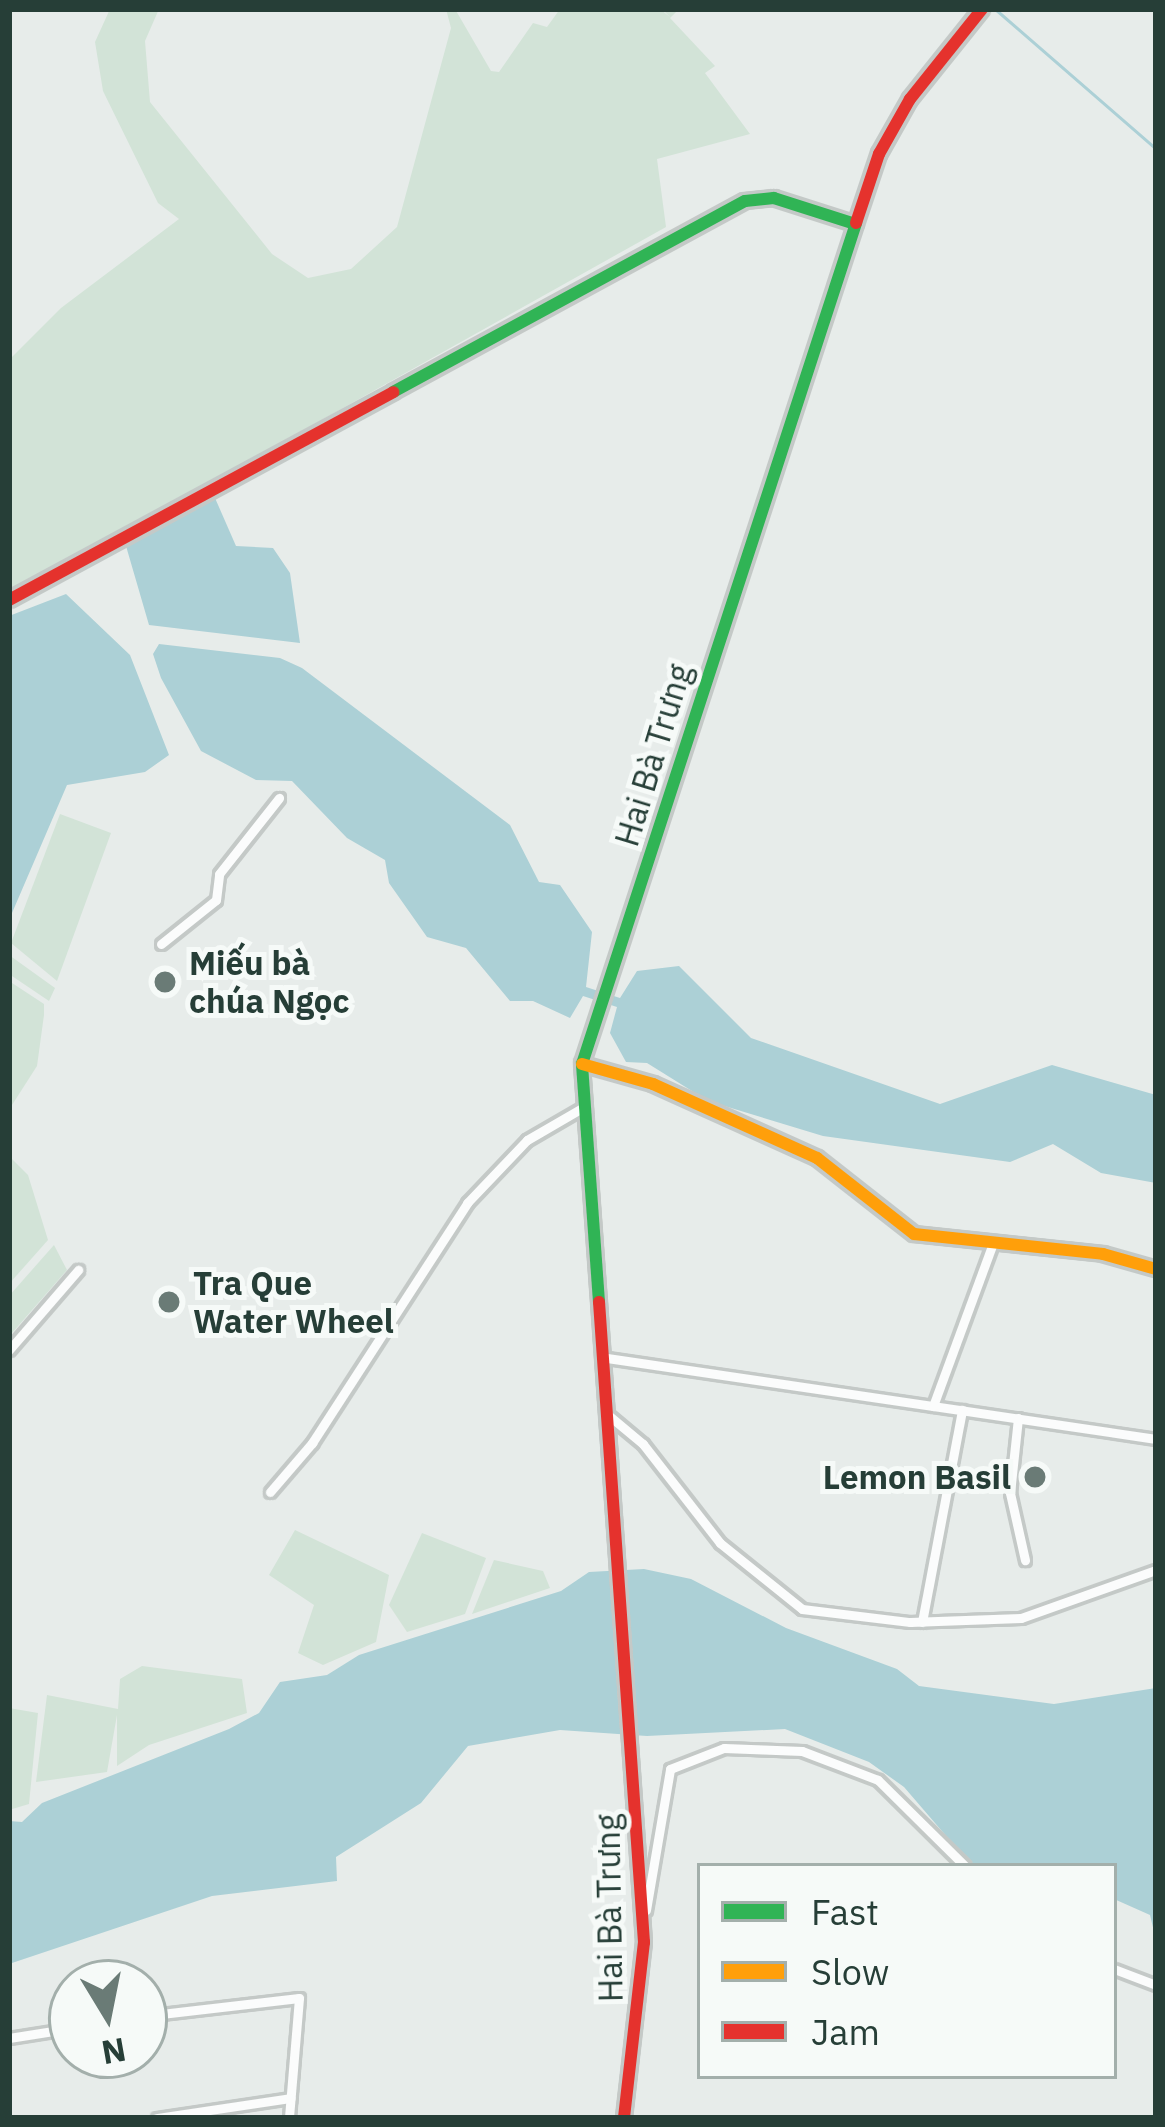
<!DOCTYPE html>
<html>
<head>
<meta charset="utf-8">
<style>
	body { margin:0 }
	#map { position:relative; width:1165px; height:2127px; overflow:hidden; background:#e7ecea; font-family:"IBM Plex Sans",sans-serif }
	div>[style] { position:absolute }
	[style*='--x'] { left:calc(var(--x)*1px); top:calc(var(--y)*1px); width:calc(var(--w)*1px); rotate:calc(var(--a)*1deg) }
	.green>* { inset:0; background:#d2e3d7 }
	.water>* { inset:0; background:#acd0d6 }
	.stream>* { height:3px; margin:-1.5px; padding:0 1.5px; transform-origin:1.5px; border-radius:1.5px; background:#acd0d6 }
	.roads { filter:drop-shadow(3px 0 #c4c9c7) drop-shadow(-3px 0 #c4c9c7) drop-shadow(0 3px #c4c9c7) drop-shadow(0 -3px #c4c9c7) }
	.street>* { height:9px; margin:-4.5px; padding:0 4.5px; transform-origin:4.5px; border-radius:4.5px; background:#fbfcfc }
	.fast>* { height:12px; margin:-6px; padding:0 6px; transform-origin:6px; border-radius:6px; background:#30b455 }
	.slow>* { height:12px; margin:-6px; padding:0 6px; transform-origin:6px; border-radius:6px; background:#ff9f0a }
	.jam>* { height:12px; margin:-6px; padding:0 6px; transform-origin:6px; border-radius:6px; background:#e5322d }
	.dots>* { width:33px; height:33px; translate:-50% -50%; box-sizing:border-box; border:6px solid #f6faf8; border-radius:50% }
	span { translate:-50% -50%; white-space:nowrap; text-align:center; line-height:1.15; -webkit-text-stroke:10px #f6faf8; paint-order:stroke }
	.street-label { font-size:33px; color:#263e37 }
	.poi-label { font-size:33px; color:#263e37; font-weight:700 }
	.left { translate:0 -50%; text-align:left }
	.right { translate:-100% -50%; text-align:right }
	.frame { position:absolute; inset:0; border:12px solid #263e37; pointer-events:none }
	.legend { position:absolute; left:697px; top:1863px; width:420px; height:216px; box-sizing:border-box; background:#f6faf8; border:3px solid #a3afab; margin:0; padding:15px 21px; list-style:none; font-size:36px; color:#263e37 }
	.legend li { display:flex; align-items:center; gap:24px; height:60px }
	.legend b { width:60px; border:3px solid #a3afab }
	.north { position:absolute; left:48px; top:1959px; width:120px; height:120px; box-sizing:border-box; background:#f6faf8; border:3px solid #a3afab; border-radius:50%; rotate:170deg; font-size:33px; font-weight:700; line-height:48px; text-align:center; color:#263e37 }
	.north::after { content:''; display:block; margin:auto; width:42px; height:54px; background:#6a7b76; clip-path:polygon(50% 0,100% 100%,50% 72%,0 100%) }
</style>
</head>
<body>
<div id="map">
	<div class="green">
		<i style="clip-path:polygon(110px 9px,159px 9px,145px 41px,150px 102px,272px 254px,308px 278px,351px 269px,397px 227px,451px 28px,446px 9px,455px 9px,491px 71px,499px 72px,533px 23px,547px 27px,560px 9px,660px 9px,670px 17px,662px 9px,679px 9px,670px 18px,715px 66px,705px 73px,750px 134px,657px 159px,666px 227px,9px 595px,9px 360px,61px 308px,179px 219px,158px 203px,103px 91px,95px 42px)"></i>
		<i style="clip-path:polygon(60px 814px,111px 833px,57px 981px,11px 943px)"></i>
		<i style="clip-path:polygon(9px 955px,55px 988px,49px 1001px,9px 974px)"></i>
		<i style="clip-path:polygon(9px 981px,44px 1004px,44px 1015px,37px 1066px,12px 1105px)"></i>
		<i style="clip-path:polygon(9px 1156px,28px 1175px,48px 1240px,9px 1284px)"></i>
		<i style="clip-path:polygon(54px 1245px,67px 1270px,12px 1333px,9px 1296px)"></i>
		<i style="clip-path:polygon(295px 1530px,389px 1575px,376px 1642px,323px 1665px,298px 1653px,314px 1605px,269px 1575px)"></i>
		<i style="clip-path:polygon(422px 1533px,486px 1558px,465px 1614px,407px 1632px,389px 1605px)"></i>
		<i style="clip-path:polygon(494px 1560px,543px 1571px,550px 1588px,472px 1614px)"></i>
		<i style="clip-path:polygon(142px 1666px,242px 1679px,247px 1713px,149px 1745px,117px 1766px,117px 1715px,107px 1772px,36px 1782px,47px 1695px,118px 1709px,120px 1679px)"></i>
		<i style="clip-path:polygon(9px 1708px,38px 1713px,29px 1804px,9px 1810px)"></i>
	</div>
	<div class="water">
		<i style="clip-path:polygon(215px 498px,236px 546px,273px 548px,290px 573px,300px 643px,149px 625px,126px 546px)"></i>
		<i style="clip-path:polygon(66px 594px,130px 655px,169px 755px,145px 772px,67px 785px,9px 920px,9px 616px)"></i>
		<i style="clip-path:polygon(159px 644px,280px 658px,302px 668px,510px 825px,539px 882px,560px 885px,592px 932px,586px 987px,620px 998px,637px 971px,679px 966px,751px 1038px,940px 1104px,1052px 1065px,1156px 1095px,1156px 1183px,1101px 1173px,1053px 1144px,1010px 1162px,823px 1136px,708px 1101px,647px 1063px,626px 1062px,610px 1033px,617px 1007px,583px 996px,570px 1018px,533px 1001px,510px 1001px,466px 948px,427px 937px,389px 883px,385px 860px,347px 838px,292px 781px,256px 780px,201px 751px,161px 678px,153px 654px)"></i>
		<i style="clip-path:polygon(644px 1569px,691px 1579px,786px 1628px,897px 1669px,919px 1686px,1054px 1704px,1156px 1688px,1156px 1940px,1150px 1915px,1114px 1899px,1114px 1866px,972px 1866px,904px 1787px,869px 1762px,785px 1729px,647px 1736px,560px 1730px,468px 1746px,421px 1803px,336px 1857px,337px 1881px,212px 1896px,9px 1964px,9px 1821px,22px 1822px,42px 1803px,229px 1729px,259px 1713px,280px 1682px,327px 1675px,359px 1655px,561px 1591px,589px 1572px)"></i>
	</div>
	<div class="stream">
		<i style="--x:995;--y:9;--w:213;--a:41"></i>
	</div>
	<div class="roads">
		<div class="street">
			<i style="--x:161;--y:944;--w:70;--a:-38.7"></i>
			<i style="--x:216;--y:900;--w:26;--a:-83"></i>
			<i style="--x:219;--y:874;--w:97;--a:-51.7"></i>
			<i style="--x:9;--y:1350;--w:106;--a:-49.2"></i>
			<i style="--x:607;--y:1358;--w:555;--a:8.39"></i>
			<i style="--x:933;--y:1406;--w:174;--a:-69.8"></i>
			<i style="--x:607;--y:1414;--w:47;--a:39.8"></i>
			<i style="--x:643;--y:1444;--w:125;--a:52.1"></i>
			<i style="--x:720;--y:1543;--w:105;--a:38.8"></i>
			<i style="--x:802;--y:1609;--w:109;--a:6.9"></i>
			<i style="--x:910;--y:1622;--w:111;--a:-2.1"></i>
			<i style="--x:1021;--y:1618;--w:143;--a:-19.6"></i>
			<i style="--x:1018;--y:1418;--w:75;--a:96.1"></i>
			<i style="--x:1010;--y:1493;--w:69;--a:77.4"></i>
			<i style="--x:270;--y:1492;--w:65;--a:-49.4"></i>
			<i style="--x:312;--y:1443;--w:286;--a:-57.1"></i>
			<i style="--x:467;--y:1203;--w:87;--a:-46.4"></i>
			<i style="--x:527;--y:1140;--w:64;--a:-30.2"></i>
			<i style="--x:922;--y:1622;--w:216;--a:-79.3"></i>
			<i style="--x:646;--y:1910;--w:143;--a:-80.3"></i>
			<i style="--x:670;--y:1769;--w:58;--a:-21.3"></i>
			<i style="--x:724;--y:1748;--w:78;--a:2.2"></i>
			<i style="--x:802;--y:1751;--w:81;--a:20.9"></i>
			<i style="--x:878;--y:1780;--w:122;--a:44.7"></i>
			<i style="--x:1114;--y:1969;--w:45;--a:20.9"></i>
			<i style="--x:144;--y:2016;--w:156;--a:-6.6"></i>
			<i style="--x:299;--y:1998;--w:120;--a:94.8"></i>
			<i style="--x:9;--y:2038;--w:64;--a:-9"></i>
			<i style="--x:157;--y:2118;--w:135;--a:-8.5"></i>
		</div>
		<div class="fast">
			<i style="--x:393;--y:392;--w:400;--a:-28.5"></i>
			<i style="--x:745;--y:201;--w:29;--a:-6"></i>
			<i style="--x:774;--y:198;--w:85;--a:17.8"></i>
			<i style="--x:599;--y:1302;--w:239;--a:-94.1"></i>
			<i style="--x:582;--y:1064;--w:885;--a:-71.95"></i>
		</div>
		<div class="slow">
			<i style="--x:582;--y:1064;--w:74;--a:15.7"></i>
			<i style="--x:653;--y:1084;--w:180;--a:24.3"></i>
			<i style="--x:817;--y:1158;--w:123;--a:38.1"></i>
			<i style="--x:914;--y:1234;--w:190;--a:6"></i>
			<i style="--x:1103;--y:1254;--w:55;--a:15.8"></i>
		</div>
		<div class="jam">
			<i style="--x:856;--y:223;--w:73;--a:-71.6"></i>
			<i style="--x:879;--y:154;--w:63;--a:-60.6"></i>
			<i style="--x:910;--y:99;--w:115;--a:-51.3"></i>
			<i style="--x:9;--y:600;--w:437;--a:-28.4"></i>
			<i style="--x:599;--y:1302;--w:642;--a:85.98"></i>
			<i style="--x:644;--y:1942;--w:177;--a:96.5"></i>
		</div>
	</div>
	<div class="dots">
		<i style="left:165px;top:982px;background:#6a7b76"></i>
		<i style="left:169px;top:1302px;background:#6a7b76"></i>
		<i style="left:1035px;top:1477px;background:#6a7b76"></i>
	</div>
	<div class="street-label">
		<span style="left:653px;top:755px;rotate:-73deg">Hai Bà Trưng</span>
		<span style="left:609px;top:1908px;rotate:-91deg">Hai Bà Trưng</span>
	</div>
	<div class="poi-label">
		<span class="left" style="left:189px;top:982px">Miếu bà<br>chúa Ngọc</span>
		<span class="left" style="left:193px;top:1302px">Tra Que<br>Water Wheel</span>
		<span class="right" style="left:1011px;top:1477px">Lemon Basil</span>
	</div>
	<div class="frame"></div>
	<ul class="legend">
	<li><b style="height:15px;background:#30b455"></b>Fast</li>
	<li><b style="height:15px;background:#ff9f0a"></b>Slow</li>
	<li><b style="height:15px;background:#e5322d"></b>Jam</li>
	</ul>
	<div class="north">N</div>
</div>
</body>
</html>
